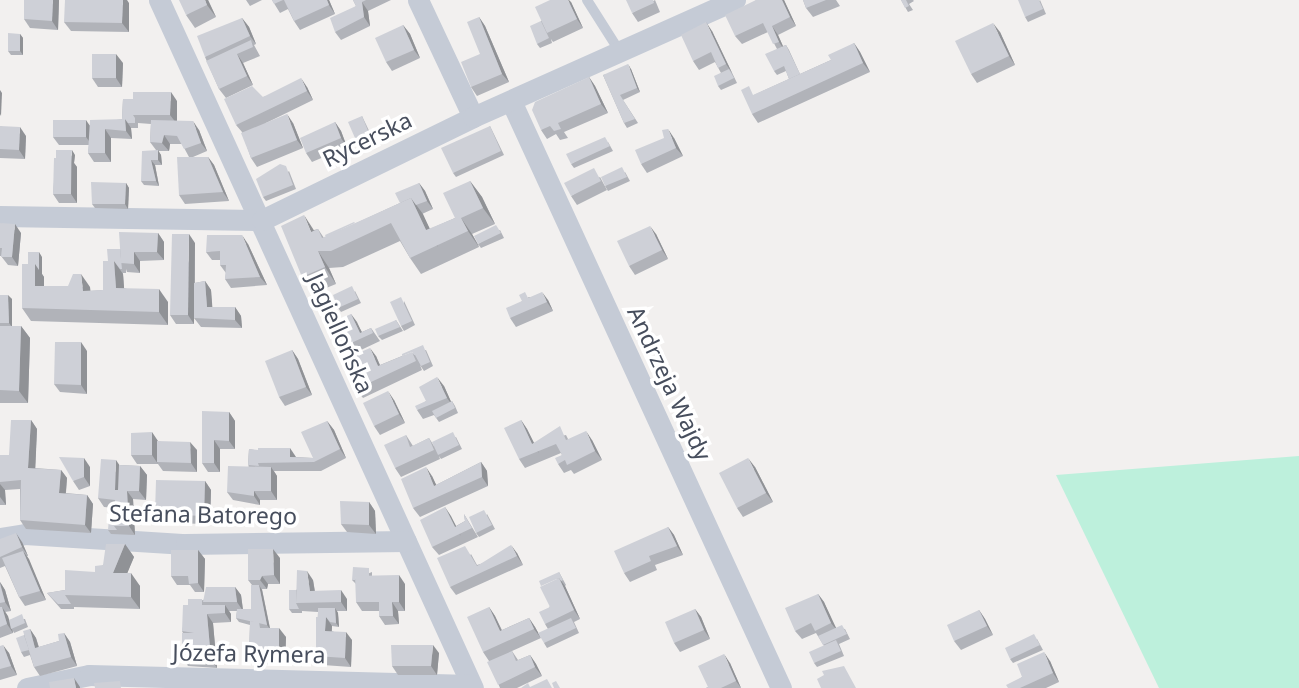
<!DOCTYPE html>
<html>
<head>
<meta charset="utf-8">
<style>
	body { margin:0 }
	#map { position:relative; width:1299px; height:688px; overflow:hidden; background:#f2f0ef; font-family:"Noto Sans",sans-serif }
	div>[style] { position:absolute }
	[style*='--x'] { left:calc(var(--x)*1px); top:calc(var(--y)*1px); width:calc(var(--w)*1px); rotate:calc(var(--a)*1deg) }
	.green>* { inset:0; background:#bdf0dc }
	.lane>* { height:10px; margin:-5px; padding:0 5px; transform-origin:5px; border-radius:5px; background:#c5cbd6 }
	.street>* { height:21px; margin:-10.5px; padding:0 10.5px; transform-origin:10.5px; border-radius:10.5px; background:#c5cbd6 }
	.wall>* { inset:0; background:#b1b3b9 }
	.shaded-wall>* { inset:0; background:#909296 }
	.building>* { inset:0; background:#ced0d7 }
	span { translate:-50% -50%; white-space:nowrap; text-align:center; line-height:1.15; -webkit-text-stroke:7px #fff; paint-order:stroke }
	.street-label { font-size:23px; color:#474e5d }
</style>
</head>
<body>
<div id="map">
	<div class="green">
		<i style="clip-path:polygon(1299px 456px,1299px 688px,1159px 688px,1056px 475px)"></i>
	</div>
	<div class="lane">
		<i style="--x:587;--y:0;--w:62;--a:57.6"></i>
	</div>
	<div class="street">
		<i style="--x:159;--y:0;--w:756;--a:65.47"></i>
		<i style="--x:418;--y:0;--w:129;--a:64.8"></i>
		<i style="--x:511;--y:101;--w:646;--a:65.3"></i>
		<i style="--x:0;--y:216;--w:262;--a:0.9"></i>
		<i style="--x:262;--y:220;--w:235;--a:-26"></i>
		<i style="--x:473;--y:117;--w:287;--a:-24.1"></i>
		<i style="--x:0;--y:538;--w:25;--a:-9"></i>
		<i style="--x:25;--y:534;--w:161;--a:3.6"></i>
		<i style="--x:186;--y:544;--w:220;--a:-0.8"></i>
		<i style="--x:27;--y:688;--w:63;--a:-11.8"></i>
		<i style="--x:89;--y:675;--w:382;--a:1.5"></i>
	</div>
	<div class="wall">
		<i style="clip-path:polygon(59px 0,58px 30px,30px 28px,24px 19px)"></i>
		<i style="clip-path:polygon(208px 0,216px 17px,195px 28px,186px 15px)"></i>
		<i style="clip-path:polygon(246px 0,262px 0,250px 6px)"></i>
		<i style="clip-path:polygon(272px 0,329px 0,335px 14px,300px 30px,294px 21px,288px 9px,280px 13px)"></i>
		<i style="clip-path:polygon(353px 0,391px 0,368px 11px,370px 26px,341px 40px,335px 32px,356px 6px)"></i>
		<i style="clip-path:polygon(655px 0,660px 12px,638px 22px,632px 13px)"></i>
		<i style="clip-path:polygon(756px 0,784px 0,796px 26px,778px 35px,783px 46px,786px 45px,789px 50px,800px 74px,831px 60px,854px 43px,860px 52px,870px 72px,758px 123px,752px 114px,754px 95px,789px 79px,786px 71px,777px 75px,774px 71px,777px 49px,768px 32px,742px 44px,735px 36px)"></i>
		<i style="clip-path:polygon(803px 0,836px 0,840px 6px,813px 17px,806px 8px)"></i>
		<i style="clip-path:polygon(901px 0,913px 0,914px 1px,909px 4px,913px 10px,908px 12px)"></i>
		<i style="clip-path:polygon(1040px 0,1046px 14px,1028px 22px,1025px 17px)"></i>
		<i style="clip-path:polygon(571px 2px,583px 28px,553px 42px,551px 39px,552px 43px,540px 48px,537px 44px,541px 21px)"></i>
		<i style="clip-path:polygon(129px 3px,129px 32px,71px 31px,64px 22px)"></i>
		<i style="clip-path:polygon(479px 17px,485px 26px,509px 82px,477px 96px,471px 87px,480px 54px)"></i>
		<i style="clip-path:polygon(242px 18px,249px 27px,256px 44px,254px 45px,260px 56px,243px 63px,253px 85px,226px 98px,219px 89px,205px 57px)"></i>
		<i style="clip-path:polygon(403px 25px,410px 34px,420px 58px,392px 71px,386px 62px)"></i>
		<i style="clip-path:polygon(712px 31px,737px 83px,721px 90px,718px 86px,721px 73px,715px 62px,699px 70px,693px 61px)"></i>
		<i style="clip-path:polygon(1000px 32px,1015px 65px,977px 83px,971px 74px)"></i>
		<i style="clip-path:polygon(20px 34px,23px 38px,23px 55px,11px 55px,8px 51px)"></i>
		<i style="clip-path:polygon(123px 63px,122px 87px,98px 87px,92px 78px)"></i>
		<i style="clip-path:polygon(631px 69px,640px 92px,623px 100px,638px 123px,627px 128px,624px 123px,603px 75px)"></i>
		<i style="clip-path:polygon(589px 77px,595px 86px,608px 113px,564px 132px,568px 138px,560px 140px,556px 134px,547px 139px,541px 130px)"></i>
		<i style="clip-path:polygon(307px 87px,313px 100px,266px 123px,293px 123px,303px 148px,257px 167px,251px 158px,242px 132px,236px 125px,263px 97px)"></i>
		<i style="clip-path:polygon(123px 99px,177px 101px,177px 121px,199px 130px,207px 151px,193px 157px,208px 157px,214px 165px,229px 201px,185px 204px,179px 195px,189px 157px,182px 144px,170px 144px,169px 151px,158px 151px,161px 155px,162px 165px,155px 165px,159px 186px,144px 185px,141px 181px,156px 150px,150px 142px,151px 124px,138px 123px,138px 128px,131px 128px,132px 139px,111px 138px,111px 162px,94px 162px,88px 153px,89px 145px,59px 145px,53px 137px,90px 125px,122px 119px)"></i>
		<i style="clip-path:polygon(362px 116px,372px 137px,358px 143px,355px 138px)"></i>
		<i style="clip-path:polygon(335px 122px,341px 131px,347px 147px,312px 162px,306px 153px)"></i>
		<i style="clip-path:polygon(0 126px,26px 136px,25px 159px,0 158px)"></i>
		<i style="clip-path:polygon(490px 126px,504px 155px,456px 177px,453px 173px)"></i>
		<i style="clip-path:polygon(674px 138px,683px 156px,647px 173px,641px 164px)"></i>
		<i style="clip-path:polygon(608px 142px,613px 151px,574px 168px,571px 164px)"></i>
		<i style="clip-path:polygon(75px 155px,74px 163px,77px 167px,77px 203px,59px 203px,53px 194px,56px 158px)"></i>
		<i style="clip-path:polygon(289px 171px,296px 189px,266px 201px,263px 197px)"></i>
		<i style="clip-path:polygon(625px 172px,630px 181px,608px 191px,605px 186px)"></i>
		<i style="clip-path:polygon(600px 177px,607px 190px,577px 205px,571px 196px)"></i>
		<i style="clip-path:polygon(470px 181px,482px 197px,495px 224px,472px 234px,478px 244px,500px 230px,504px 238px,481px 248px,478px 244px,479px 247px,421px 274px,410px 258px,400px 241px,343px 267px,329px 268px,336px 284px,314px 293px,302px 277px,314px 230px,318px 229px,324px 238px,400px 203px,419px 183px,425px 191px,433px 209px,422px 214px,430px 229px,455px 218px)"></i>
		<i style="clip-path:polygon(126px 183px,129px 188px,128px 209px,95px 208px,92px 204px)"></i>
		<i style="clip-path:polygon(0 223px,21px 233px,18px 266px,8px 265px,1px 256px,0 256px)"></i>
		<i style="clip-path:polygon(158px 233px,164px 242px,164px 260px,140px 261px,140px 273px,127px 272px,126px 269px,126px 273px,123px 273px,124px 288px,168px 302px,168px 325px,31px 321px,22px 308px,28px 264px,42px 257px,42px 274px,44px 277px,44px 286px,90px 287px,90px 291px,103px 290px,108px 261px,120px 249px)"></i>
		<i style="clip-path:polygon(656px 234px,668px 259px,635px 275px,629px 266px)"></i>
		<i style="clip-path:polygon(195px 243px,195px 283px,205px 281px,211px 290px,212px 307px,235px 307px,241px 316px,242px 328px,201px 327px,194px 318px,194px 305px,194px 324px,176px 324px,170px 315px)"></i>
		<i style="clip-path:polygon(248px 244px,267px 285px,231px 288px,225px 279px,226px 273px,220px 265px,220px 260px,212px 260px,206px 252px)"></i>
		<i style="clip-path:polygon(355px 291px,361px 303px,341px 312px,338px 308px)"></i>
		<i style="clip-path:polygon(0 295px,12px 299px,12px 326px,21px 326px,30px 338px,28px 403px,0 403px)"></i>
		<i style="clip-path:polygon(529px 297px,548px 300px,553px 311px,516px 327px,510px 318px,522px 301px)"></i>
		<i style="clip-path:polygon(404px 301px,415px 325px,404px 331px,401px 326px)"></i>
		<i style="clip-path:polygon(351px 314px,362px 332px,371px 328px,380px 341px,344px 358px,338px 349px)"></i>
		<i style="clip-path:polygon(396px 320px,403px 331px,382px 340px,378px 336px)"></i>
		<i style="clip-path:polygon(292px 350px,298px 359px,312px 395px,285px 406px,279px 397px)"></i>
		<i style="clip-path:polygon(426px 350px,433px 366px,424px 371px,420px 365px,422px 370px,363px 398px,356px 389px,376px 356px,380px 365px,402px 356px)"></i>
		<i style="clip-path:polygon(87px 351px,87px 394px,60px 392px,54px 384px)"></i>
		<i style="clip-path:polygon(444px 386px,451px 402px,452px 401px,455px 406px,458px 413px,439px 422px,434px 415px,423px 419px,417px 410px,426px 401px)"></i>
		<i style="clip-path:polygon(394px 400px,405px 423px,380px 435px,374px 426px)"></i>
		<i style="clip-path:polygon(229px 412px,235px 421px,235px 449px,220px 449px,220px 472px,208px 472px,202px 463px)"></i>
		<i style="clip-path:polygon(31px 420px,37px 429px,35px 468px,61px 470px,67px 478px,66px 493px,87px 495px,93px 504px,91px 533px,26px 529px,20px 520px,20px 489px,5px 490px,6px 505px,0 505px,0 455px,9px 455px)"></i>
		<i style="clip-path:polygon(521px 420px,527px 429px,534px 443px,566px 435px,568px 439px,592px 440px,602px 460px,574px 474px,571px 470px,564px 473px,558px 464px,562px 455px,561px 453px,525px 468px,519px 459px)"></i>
		<i style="clip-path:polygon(327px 421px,334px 430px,346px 458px,321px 471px,274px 471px,277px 476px,277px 500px,260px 500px,260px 505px,233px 500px,227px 492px,249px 466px,248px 465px,249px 449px,296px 457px,313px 458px)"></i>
		<i style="clip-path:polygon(406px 435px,413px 446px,429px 438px,434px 446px,456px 437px,462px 449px,441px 459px,439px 456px,440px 459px,401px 477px,395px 468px)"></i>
		<i style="clip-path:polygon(157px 441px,197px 450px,197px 472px,163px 471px,158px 464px,137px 464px,131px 455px)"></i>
		<i style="clip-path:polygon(481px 462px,487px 471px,488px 486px,420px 517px,413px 508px,432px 476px,436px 485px)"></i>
		<i style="clip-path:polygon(120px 465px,140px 466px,147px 475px,146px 500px,133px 499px,135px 535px,111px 534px,108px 530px,114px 518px,115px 508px,104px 507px,98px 498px)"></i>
		<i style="clip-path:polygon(90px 467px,90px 486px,79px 490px,73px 481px)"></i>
		<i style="clip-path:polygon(755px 467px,773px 502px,743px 517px,737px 508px)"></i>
		<i style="clip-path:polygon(205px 481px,211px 490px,210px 524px,161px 523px,155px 514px)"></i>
		<i style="clip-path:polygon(369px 502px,375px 511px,376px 534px,347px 532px,341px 524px)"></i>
		<i style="clip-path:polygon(445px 507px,456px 526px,465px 521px,464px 514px,478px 537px,439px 555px,432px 547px)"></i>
		<i style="clip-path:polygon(487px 514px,495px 529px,479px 537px,476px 533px)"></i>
		<i style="clip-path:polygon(668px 527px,674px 535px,683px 555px,655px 565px,657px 570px,630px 582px,624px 573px)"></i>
		<i style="clip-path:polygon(0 539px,22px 542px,28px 556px,27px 556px,46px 600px,25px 606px,19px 597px,5px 566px,0 568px)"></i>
		<i style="clip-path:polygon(125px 544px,134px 557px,127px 573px,140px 586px,140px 609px,74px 607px,74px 609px,61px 609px,47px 593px,65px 590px,95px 572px,103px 565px)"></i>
		<i style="clip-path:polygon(198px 550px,205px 559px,204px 592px,195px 592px,190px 585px,177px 585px,171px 576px)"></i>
		<i style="clip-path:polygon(517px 553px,523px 565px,456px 595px,450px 587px,471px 554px,477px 565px)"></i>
		<i style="clip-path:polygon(280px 558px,280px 584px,268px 584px,267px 589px,262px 589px,270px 628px,286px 637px,285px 665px,256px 664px,249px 655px,250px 625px,239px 622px,236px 618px,237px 611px,229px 611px,231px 614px,231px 622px,213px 623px,217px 668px,188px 666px,182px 657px,183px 633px,182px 631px,188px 605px,203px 600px,235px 587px,241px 595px,243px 609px,251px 609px,252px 585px,248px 580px)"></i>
		<i style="clip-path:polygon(372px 572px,372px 576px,405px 584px,405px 611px,398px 611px,399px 624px,385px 625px,379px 616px,379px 611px,362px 611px,356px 602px,356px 584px,352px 580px)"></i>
		<i style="clip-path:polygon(559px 572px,566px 585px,565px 586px,580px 619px,574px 622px,579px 633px,547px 648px,544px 643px,548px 629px,545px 624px)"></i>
		<i style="clip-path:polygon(313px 580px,315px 591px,347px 599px,347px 611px,337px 611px,338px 613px,339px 627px,332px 626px,332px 631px,352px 640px,351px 667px,323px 665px,316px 656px,318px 612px,302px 611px,302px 613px,292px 613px,289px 609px,296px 590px)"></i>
		<i style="clip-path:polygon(0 582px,5px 590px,11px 611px,5px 612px,9px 620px,25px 619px,28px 627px,14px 633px,13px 631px,13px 633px,0 638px)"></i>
		<i style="clip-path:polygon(818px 594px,824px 602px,835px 628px,845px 629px,850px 639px,839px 644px,844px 656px,817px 667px,814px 663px,824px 646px,816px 633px,802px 639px,795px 631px)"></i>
		<i style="clip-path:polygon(489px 607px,495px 616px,502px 630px,529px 618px,535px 627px,541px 638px,512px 651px,518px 660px,530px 655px,536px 664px,542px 676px,517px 688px,500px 688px,489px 661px,483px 652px)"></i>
		<i style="clip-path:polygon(695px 609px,701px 617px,710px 639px,680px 652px,674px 643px)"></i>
		<i style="clip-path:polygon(979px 610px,985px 619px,993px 635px,961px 650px,954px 641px)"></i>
		<i style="clip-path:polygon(30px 629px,36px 638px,39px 647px,59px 641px,64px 633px,70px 642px,77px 666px,40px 676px,34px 667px,30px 655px,24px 657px,21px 652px,24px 635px)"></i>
		<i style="clip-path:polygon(1037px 639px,1043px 650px,1013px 663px,1010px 659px)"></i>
		<i style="clip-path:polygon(0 646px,9px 653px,17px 675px,0 680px)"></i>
		<i style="clip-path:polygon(439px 653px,437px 675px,398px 675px,392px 666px)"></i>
		<i style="clip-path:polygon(1050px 661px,1059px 682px,1046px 688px,1008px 688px,1022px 677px)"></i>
		<i style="clip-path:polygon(730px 663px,741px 688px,706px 688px,708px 687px)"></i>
	</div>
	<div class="shaded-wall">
		<i style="clip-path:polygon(53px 0,59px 0,58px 30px,52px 21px)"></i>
		<i style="clip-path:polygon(123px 0,127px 0,129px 3px,129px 32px,122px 23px)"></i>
		<i style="clip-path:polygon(205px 0,208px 0,216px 17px,207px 5px)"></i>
		<i style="clip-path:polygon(327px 0,329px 0,335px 14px,329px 5px)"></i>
		<i style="clip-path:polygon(568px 0,569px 0,571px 2px,583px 28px,577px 19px)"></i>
		<i style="clip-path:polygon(782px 0,784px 0,796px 26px,790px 17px)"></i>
		<i style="clip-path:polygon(362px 2px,368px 11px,370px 26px,364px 17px)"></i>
		<i style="clip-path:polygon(479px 17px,485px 26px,509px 82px,502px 74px)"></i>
		<i style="clip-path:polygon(242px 18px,249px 27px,256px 44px,250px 36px)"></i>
		<i style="clip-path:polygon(706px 22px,712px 31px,732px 73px,726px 64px)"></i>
		<i style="clip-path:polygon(993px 23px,1000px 32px,1015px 65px,1009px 56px)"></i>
		<i style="clip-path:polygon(403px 25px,410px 34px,420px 58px,414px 50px)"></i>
		<i style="clip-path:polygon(772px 26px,778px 35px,785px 51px,779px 42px)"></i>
		<i style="clip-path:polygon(20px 34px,23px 38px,23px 55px,20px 51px)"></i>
		<i style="clip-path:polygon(854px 43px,860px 52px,870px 72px,863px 63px)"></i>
		<i style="clip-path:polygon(116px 54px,123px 63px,122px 87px,116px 78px)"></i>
		<i style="clip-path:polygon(237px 54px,243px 63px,253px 85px,247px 76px)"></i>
		<i style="clip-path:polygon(628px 64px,631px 69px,640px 92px,637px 88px)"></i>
		<i style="clip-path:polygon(589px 77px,595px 86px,608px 113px,601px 104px)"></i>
		<i style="clip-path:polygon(301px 78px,307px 87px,313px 100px,307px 91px)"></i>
		<i style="clip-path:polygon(0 90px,2px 93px,1px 116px,0 114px)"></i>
		<i style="clip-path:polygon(171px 92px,177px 101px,177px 124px,170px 115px)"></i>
		<i style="clip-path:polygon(287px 114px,293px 123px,303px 148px,297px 140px)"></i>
		<i style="clip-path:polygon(125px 119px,131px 128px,132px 139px,126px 131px)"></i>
		<i style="clip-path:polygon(86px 120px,92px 129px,92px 145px,86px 137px)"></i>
		<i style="clip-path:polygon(193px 121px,199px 130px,207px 151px,201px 143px)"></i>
		<i style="clip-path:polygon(335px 122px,341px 131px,347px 147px,341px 138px)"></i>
		<i style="clip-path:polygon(20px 127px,26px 136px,25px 159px,19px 150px)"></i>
		<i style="clip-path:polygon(105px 129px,111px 138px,111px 162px,105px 153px)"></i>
		<i style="clip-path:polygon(668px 129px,674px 138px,683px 156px,676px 148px)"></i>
		<i style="clip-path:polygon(164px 135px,170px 144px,169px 151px,162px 143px)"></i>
		<i style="clip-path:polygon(72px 150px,75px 155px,74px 163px,77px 167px,77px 203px,71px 194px)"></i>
		<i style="clip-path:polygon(158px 150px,161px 155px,162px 165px,158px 160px)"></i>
		<i style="clip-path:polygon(208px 157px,214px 165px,229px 201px,223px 192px)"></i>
		<i style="clip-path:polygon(151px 160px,155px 165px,159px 186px,156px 181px)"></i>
		<i style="clip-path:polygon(470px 181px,482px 197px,495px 224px,483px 208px)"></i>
		<i style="clip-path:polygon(126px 183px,129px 188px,128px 209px,125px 204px)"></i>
		<i style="clip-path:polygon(419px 183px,425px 191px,433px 209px,427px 201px)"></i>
		<i style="clip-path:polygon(411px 198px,423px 214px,438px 247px,426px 230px)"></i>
		<i style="clip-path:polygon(304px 215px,315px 232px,311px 232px)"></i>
		<i style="clip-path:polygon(461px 218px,472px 234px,479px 247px,468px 231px)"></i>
		<i style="clip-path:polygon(15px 224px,21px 233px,18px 266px,12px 257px)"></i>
		<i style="clip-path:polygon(650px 226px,656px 234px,668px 259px,662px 250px)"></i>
		<i style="clip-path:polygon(158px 233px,164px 242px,164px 260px,157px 252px)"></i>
		<i style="clip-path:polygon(189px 234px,195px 243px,194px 324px,188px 315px)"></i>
		<i style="clip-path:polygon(242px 235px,248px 244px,267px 285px,260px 277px)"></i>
		<i style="clip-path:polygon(318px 251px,329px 268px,336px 284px,325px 267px)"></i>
		<i style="clip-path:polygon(39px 252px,42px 257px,42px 274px,44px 277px,44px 299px,35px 286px,35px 264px)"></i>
		<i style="clip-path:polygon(134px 252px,140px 261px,140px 273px,134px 264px)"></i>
		<i style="clip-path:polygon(114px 261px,123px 274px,125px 300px,116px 288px)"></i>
		<i style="clip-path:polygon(81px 274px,90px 287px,92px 304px,83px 291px)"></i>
		<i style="clip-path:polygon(205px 281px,211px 290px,213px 315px,207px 307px)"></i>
		<i style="clip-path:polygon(159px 289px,168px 302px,168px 325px,159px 312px)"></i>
		<i style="clip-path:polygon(542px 292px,548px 300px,553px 311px,547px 302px)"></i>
		<i style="clip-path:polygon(8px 295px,12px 299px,12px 327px,9px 323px)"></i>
		<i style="clip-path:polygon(235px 307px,241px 316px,242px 328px,235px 320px)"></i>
		<i style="clip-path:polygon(351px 314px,357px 322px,364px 337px,360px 333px)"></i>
		<i style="clip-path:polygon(21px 326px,30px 338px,28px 403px,19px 391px)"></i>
		<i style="clip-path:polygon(81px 342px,87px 351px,87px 394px,81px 385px)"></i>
		<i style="clip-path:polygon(370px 348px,376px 356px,384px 375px,378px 366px)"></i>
		<i style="clip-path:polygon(292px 350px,298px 359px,312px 395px,306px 387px)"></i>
		<i style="clip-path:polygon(437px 377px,444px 386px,453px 406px,447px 398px)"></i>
		<i style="clip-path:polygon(388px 391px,394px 400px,405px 423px,399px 414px)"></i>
		<i style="clip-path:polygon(229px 412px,235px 421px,235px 449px,229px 441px)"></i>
		<i style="clip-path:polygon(31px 420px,37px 429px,35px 476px,28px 468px)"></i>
		<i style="clip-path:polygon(521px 420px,527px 429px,539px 453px,532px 444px)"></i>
		<i style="clip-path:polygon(327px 421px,334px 430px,346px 458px,340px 449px)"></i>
		<i style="clip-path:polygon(586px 431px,592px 440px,602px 460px,595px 451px)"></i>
		<i style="clip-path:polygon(152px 432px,158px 441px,157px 462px,158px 464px,152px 455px)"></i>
		<i style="clip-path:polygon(214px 440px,220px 449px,220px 472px,214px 463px)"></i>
		<i style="clip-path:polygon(190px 442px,197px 450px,197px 472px,191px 463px)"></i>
		<i style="clip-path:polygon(290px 448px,296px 457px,290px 457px)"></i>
		<i style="clip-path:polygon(84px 458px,90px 467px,90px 486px,84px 477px)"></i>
		<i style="clip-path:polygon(748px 458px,755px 467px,773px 502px,766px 493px)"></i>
		<i style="clip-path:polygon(116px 460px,122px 469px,121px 499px,115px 490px)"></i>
		<i style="clip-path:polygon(481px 462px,487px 471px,488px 486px,482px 477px)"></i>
		<i style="clip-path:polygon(140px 466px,147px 475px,146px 500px,139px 491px)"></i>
		<i style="clip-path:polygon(271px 467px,277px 476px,277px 500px,271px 491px)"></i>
		<i style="clip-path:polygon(426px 467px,432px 476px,441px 495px,434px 486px)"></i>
		<i style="clip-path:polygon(61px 470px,67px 478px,65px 502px,59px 493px)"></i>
		<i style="clip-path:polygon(205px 481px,211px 490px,210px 524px,204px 516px)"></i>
		<i style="clip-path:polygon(0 484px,5px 490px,6px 505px,0 497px)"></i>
		<i style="clip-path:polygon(127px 491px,133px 499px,135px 535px,129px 526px)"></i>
		<i style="clip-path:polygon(254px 491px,260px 500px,260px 505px,254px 496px)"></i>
		<i style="clip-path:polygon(87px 495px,93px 504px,91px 533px,85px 525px)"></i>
		<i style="clip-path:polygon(369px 502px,375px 511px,376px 534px,369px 525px)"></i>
		<i style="clip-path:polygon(445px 507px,451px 516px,461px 536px,455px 527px)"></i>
		<i style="clip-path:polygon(668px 527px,674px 535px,683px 555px,677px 546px)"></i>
		<i style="clip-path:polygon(16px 533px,22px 542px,28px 556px,22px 547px)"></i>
		<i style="clip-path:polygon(125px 544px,134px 557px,122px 586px,113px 573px)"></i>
		<i style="clip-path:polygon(511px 545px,517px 553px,523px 565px,517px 556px)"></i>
		<i style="clip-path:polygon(273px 549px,280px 558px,280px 584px,274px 575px)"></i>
		<i style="clip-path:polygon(198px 550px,205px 559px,204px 592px,198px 583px)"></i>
		<i style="clip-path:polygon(23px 551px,29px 559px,46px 600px,40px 591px)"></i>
		<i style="clip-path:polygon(307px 571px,313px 580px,316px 600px,310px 591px)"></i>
		<i style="clip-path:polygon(131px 573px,140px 586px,140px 609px,131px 597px)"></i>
		<i style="clip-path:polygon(399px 575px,405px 584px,405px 611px,399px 602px)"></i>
		<i style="clip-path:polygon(262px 576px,268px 584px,267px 589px,260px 580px)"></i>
		<i style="clip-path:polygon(559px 578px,565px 586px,580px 619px,574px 610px)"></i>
		<i style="clip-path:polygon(0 582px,5px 590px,11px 611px,5px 602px)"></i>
		<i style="clip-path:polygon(259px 585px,262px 590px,270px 629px,267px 625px)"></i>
		<i style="clip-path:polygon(235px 587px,241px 595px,243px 611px,237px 602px)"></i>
		<i style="clip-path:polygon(341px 590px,347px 599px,347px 611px,341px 602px)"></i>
		<i style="clip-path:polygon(818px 594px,824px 602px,838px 632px,831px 623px)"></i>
		<i style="clip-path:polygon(392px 602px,398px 611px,399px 624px,393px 616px)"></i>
		<i style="clip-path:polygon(225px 605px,231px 614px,231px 622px,225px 613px)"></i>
		<i style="clip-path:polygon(2px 607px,8px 616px,13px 633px,7px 624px)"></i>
		<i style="clip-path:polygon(489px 607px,495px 616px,506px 640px,500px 631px)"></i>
		<i style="clip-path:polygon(335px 608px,338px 613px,339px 627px,336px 623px)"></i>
		<i style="clip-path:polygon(695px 609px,701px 617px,710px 639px,704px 630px)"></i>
		<i style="clip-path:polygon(979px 610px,985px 619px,993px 635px,987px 626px)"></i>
		<i style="clip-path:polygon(207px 614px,213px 623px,217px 668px,211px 659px)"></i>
		<i style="clip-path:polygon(326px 617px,332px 626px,331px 640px,325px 631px)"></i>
		<i style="clip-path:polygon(529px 618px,535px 627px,541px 638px,534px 629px)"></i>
		<i style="clip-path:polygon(279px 628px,286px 637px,285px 665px,279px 656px)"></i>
		<i style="clip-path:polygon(30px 629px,36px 638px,41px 656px,35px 648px)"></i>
		<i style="clip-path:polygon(346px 632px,352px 640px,351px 667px,345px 658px)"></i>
		<i style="clip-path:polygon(64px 633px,70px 642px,77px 666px,71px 657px)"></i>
		<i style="clip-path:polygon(3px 645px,9px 653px,17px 675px,11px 666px)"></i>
		<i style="clip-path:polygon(433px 645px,439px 653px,437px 675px,431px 666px)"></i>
		<i style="clip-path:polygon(1044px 652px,1050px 661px,1059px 682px,1053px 673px)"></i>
		<i style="clip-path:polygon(724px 654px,730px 663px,741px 688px,736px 681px)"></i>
		<i style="clip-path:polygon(530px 655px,536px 664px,542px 676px,535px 667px)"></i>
		<i style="clip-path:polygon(74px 678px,80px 687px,80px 688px,76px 688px)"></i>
	</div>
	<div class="building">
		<i style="clip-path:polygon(24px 0,53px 0,52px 21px,24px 19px)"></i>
		<i style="clip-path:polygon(65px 0,123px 0,122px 23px,64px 22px)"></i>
		<i style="clip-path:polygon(179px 0,205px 0,207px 5px,186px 15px)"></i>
		<i style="clip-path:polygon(272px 0,283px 0,274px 4px)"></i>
		<i style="clip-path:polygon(284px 0,327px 0,329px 5px,294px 21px)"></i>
		<i style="clip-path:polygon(353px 0,366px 0,362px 2px,364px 17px,335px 32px,330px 18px,356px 6px)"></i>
		<i style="clip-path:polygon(550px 0,568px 0,577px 19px,547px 33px,535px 7px)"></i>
		<i style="clip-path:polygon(626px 0,653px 0,654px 3px,632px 13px)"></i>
		<i style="clip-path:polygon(756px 0,782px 0,790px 17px,772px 26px,779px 42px,773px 44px,763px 23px,735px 36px,725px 15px)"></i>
		<i style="clip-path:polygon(803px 0,826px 0,806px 8px)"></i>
		<i style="clip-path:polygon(901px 0,906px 0,909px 6px,905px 8px)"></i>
		<i style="clip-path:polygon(1018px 0,1039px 0,1043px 9px,1025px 17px)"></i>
		<i style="clip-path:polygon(479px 17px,502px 74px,471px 87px,461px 62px,480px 54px,467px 22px)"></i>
		<i style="clip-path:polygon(242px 18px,250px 36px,205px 57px,197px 36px)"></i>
		<i style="clip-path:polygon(541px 21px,549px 38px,537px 44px,530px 26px)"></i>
		<i style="clip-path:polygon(706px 22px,726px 64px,718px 68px,711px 52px,693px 61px,681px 35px)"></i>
		<i style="clip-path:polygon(993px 23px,1009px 56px,971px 74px,955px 41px)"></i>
		<i style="clip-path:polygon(403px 25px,414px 50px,386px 62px,375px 38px)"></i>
		<i style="clip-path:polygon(8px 33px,20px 34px,20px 51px,8px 51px)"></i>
		<i style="clip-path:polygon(251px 40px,253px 47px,237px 54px,247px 76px,219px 89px,206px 61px)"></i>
		<i style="clip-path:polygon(854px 43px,863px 63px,752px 114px,741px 90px,749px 86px,753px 95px,831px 60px,828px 55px)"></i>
		<i style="clip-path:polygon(786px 45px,800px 74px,789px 79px,784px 66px,774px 71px,765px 54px)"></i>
		<i style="clip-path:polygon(92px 54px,116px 54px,116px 78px,92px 78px)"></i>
		<i style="clip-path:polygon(628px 64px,637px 88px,620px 95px,635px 119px,624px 123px,603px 75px)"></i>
		<i style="clip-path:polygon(729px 69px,734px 78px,718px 86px,714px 76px)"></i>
		<i style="clip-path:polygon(589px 77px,601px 104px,558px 123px,561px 129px,554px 131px,550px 126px,541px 130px,532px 110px,535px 102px)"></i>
		<i style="clip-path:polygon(301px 78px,307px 91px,236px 125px,224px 99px,252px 86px,263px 97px)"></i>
		<i style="clip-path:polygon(133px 92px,171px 92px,170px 115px,133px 115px)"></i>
		<i style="clip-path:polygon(123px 99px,133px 99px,133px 115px,135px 118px,135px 123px,128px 123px,125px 119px,122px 119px)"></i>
		<i style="clip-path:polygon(287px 114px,297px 140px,251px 158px,241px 133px)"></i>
		<i style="clip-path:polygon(362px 116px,369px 133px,355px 138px,348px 122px)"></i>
		<i style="clip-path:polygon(125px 119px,126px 131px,105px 129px,105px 153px,88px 153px,90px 120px)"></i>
		<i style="clip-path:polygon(53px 120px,86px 120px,86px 137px,53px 137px)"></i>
		<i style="clip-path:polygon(151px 120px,193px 121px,201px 143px,184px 149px,177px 136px,164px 135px,162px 143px,150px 142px)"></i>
		<i style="clip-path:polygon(335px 122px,341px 138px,306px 153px,300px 138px)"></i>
		<i style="clip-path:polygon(0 126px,20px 127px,19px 150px,0 149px)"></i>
		<i style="clip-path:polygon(490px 126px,501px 151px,453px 173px,441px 148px)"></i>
		<i style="clip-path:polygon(668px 129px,676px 148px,641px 164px,635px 150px,664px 138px,662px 130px)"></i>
		<i style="clip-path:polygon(605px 137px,610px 146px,571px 164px,566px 154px)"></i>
		<i style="clip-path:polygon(56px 150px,72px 150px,71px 162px,71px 158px,56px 158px)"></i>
		<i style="clip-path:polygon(158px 150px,158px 160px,151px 160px,156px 181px,141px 181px,142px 151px)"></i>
		<i style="clip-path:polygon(177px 157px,208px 157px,223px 192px,179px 195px)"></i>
		<i style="clip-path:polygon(54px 158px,71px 158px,71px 194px,53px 194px)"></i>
		<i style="clip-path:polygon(280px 164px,286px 166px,293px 185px,263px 197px,256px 179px)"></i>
		<i style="clip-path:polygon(622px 167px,627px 177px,605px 186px,601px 177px)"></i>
		<i style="clip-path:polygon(594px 168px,601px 181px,571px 196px,564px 183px)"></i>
		<i style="clip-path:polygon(470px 181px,483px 208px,461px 218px,468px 231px,410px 258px,391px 223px,331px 251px,318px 251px,325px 267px,302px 277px,281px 226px,304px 215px,311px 232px,318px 229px,322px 238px,411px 198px,426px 230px,455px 218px,443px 193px)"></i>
		<i style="clip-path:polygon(91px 182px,126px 183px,125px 204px,92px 204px)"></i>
		<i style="clip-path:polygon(419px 183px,427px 201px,416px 205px,411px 198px,400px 203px,395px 193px)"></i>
		<i style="clip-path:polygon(354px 222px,355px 223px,326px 237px,325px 235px)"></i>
		<i style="clip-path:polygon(0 223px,15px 224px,12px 257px,1px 257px,2px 248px,0 248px)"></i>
		<i style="clip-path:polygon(496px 225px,501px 233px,478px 244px,474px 236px)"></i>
		<i style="clip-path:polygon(650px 226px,662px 250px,629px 266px,617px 241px)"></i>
		<i style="clip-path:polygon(119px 232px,158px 233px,157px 252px,134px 252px,134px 264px,121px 263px)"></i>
		<i style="clip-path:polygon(172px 234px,189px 234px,188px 315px,170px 315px)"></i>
		<i style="clip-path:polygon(207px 235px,242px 235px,260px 277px,225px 279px,226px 265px,220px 265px,220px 251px,206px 252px)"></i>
		<i style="clip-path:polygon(107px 249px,120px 249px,122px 269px,120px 269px,114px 261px,108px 261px)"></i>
		<i style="clip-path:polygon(28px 252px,39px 252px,39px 270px,35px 264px,28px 264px)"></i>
		<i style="clip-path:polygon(103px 261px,114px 261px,116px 288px,159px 289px,159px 312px,22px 308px,22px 264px,35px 264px,35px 286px,68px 286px,73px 274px,81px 274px,83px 291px,103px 290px)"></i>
		<i style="clip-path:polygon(205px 281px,207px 307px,235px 307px,235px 320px,194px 318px,194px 283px)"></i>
		<i style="clip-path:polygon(352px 286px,358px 299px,338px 308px,333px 295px)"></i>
		<i style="clip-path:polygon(525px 292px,528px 298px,542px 292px,547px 302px,510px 318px,506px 308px,522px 301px,519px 295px)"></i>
		<i style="clip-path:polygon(0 295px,8px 295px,9px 323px,0 323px)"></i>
		<i style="clip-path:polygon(401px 297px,412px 321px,401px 326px,390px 302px)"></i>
		<i style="clip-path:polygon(351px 314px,360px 333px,371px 328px,373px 333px,338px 349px,327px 325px)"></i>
		<i style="clip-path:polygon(396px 320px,400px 327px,378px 336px,375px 329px)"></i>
		<i style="clip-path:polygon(0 326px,21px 326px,19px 391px,0 390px)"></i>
		<i style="clip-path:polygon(55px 342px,81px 342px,81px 385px,54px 384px)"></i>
		<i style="clip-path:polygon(423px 345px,430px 362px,421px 366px,415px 355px,414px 355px,412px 352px,402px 356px,402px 354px)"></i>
		<i style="clip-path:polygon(370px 348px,378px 366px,412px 352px,416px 361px,356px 389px,342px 360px)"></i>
		<i style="clip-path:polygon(292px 350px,306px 387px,279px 397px,265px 361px)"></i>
		<i style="clip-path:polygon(437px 377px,447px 398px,417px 410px,415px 406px,426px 401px,419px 387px)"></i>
		<i style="clip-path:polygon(388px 391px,399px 414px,374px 426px,363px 403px)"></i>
		<i style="clip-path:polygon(452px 401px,455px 408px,436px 418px,432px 411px)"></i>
		<i style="clip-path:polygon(202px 411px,229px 412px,229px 441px,214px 440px,214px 463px,202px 463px)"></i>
		<i style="clip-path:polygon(11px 420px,31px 420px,28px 468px,61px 470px,59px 493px,87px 495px,85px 525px,20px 520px,21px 480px,0 482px,0 455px,9px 455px)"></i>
		<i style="clip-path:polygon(521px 420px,532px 444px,560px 426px,566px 440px,586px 431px,595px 451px,567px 465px,565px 460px,558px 464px,555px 458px,562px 455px,556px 444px,519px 459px,504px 428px)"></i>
		<i style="clip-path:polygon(327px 421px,340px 449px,314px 462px,258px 463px,258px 448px,290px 448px,290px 457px,313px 458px,301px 432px)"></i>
		<i style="clip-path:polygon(152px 432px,152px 455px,131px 455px,131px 433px)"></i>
		<i style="clip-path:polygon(453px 432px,459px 445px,438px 455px,432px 442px)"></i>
		<i style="clip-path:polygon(406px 435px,410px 447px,429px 438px,434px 450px,395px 468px,384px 445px)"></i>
		<i style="clip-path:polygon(157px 441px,190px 442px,191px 463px,157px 462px)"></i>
		<i style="clip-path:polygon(249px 449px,258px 450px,258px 463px,259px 466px,248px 465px)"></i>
		<i style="clip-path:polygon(59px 457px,84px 458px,84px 477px,73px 481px)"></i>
		<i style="clip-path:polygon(748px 458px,766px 493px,737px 508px,719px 473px)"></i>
		<i style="clip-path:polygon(101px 459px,116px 460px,115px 490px,118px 490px,119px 465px,140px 466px,139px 491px,127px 491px,129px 526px,114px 526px,115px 500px,98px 498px)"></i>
		<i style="clip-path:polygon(481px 462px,482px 477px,413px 508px,401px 479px,426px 467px,434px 486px)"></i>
		<i style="clip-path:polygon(228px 466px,271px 467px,271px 491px,254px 491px,254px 496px,227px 492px)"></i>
		<i style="clip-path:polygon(156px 480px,205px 481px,204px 516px,155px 514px)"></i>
		<i style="clip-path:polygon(340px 501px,369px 502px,369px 525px,341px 524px)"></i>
		<i style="clip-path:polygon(445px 507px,455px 527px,465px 521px,464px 514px,472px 528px,432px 547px,420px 520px)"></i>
		<i style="clip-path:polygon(484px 510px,492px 525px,476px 533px,469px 517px)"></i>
		<i style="clip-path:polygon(109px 518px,114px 518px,114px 526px,117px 530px,108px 530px)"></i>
		<i style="clip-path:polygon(668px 527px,677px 546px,649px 556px,651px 561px,624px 573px,614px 551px)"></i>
		<i style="clip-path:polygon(16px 533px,22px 547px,0 557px,0 539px)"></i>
		<i style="clip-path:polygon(106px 544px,125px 544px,113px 573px,131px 573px,131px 597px,65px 595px,65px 570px,95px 572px,95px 566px,103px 565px)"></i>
		<i style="clip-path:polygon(511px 545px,517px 556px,450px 587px,437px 558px,465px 546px,477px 566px)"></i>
		<i style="clip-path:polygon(248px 549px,273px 549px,274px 575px,262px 576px,260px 580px,248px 580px)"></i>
		<i style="clip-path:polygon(171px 550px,198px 550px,198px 583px,189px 584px,188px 576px,171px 576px)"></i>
		<i style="clip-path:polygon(23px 551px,40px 591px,19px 597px,2px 558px)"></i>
		<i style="clip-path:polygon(353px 567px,369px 568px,369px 576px,355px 576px,355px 580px,352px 580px)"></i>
		<i style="clip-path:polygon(297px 570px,307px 571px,310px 591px,341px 590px,341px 602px,296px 603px)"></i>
		<i style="clip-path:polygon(559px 572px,563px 580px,561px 581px,559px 578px,541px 586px,539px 581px)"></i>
		<i style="clip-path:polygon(399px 575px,399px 602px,392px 602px,393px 616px,379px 616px,379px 602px,356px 602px,355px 576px)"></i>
		<i style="clip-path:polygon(559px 578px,574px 610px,545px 624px,539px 612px,550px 607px,540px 587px)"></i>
		<i style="clip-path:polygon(0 584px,5px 602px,0 603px)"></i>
		<i style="clip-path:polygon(251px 585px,259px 585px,267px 625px,236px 618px,237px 609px,251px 609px)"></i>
		<i style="clip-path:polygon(206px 587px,235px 587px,237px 602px,203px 602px)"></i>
		<i style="clip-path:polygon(65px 590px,65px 595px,71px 604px,58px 604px,47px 593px)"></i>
		<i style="clip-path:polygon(289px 590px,296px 590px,296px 603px,299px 609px,289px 609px)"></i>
		<i style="clip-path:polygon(818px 594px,831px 623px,815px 631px,811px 623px,795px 631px,785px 608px)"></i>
		<i style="clip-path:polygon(188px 599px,202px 599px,202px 605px,188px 605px)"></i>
		<i style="clip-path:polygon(183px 605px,225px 605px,225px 613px,207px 614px,211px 659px,182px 657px,182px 633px,194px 633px,182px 631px)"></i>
		<i style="clip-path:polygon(0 607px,2px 607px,7px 624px,0 627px)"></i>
		<i style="clip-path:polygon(489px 607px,500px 631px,529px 618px,534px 629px,483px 652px,467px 617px)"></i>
		<i style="clip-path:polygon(318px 608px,335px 608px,336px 623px,330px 622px,326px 617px,318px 617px)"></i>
		<i style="clip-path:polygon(695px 609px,704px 630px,674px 643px,665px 622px)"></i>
		<i style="clip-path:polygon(979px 610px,987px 626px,954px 641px,947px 625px)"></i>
		<i style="clip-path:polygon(22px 614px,25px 623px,11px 629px,9px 620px)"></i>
		<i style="clip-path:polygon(316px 617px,326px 617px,325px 631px,346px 632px,345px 658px,316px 656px)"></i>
		<i style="clip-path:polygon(571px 618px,576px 628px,544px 643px,538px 633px)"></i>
		<i style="clip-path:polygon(250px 621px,259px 622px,260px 628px,279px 628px,279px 656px,249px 655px)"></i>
		<i style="clip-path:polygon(842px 625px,847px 634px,823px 645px,818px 636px)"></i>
		<i style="clip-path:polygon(30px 629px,35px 648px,59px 641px,58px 634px,64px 633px,71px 657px,34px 667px,23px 631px)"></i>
		<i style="clip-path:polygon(1034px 634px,1040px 645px,1010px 659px,1005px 648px)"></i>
		<i style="clip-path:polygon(24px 635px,29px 650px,21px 652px,16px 638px)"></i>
		<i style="clip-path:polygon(836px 640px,841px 651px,814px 663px,809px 652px)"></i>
		<i style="clip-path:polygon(3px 645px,11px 666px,0 669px,0 646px)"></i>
		<i style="clip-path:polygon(391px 645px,433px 645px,431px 666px,392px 666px)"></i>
		<i style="clip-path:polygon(512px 651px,516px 661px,530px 655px,535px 667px,498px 685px,487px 662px)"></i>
		<i style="clip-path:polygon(1044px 652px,1053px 673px,1020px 688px,1008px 688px,1006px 685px,1022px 677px,1017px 664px)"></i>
		<i style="clip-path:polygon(724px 654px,736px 681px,721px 688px,706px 688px,708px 687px,698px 666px)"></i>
		<i style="clip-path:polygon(844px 666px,856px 688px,821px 688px,817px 679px,824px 675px,822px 671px)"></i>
		<i style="clip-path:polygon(74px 678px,76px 688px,50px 688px,49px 682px)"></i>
		<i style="clip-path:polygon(547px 679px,552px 688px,521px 688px,528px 683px,530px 687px)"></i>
		<i style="clip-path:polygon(120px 681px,121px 688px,95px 688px,94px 683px)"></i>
		<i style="clip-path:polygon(556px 681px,560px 688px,554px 688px,552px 683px)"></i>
	</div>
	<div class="street-label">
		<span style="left:367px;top:139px;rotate:-26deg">Rycerska</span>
		<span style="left:341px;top:333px;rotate:66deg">Jagiellońska</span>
		<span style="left:670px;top:383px;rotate:65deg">Andrzeja Wajdy</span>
		<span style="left:203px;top:514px;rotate:1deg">Stefana Batorego</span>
		<span style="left:249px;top:653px;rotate:1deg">Józefa Rymera</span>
	</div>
</div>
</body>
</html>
